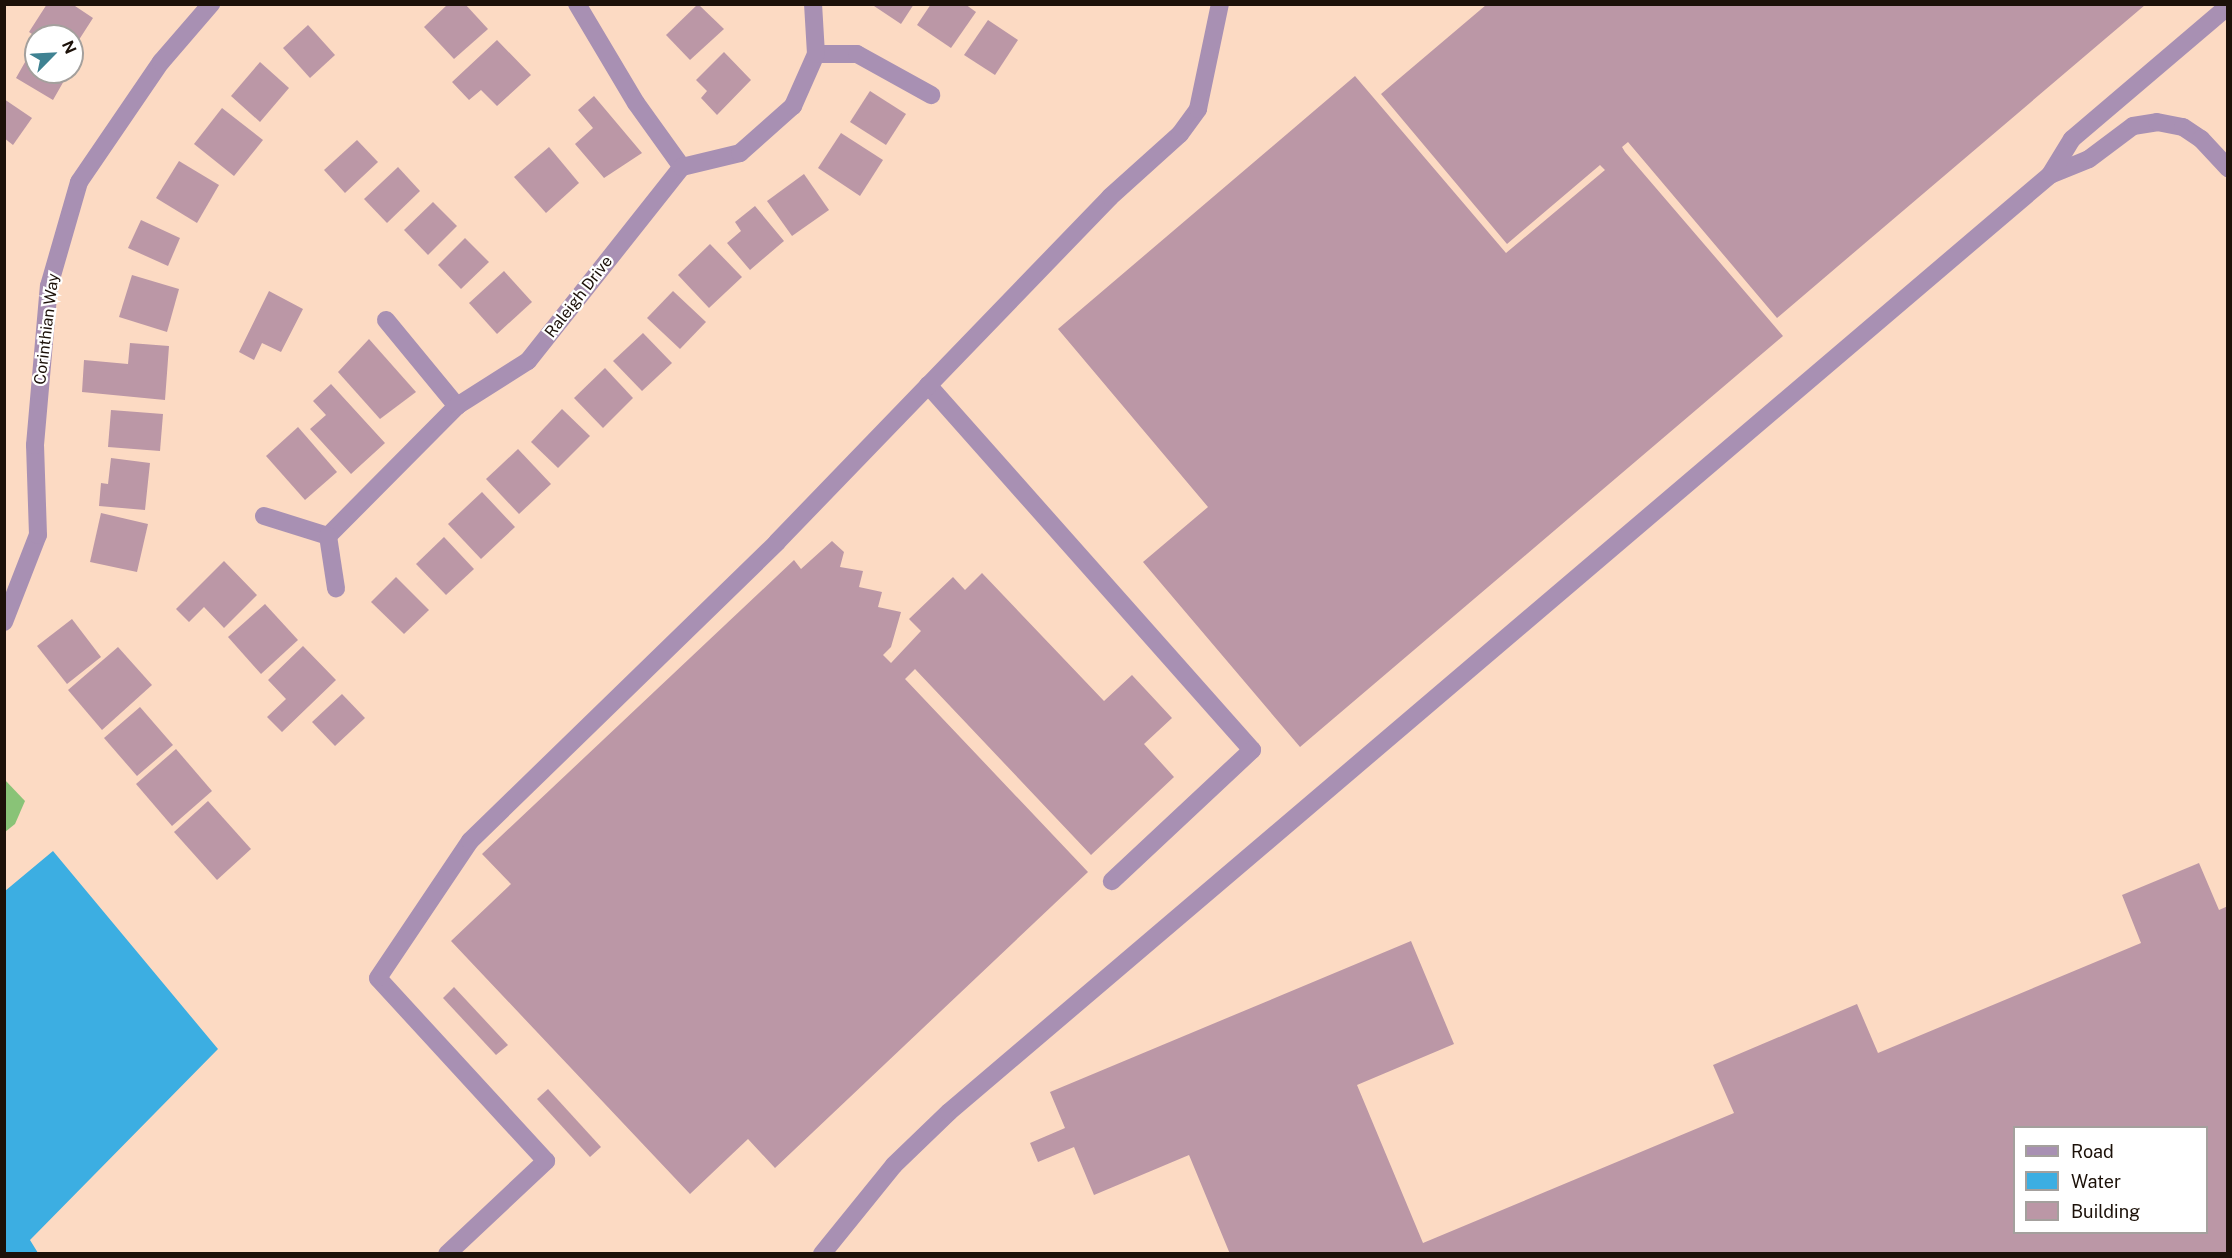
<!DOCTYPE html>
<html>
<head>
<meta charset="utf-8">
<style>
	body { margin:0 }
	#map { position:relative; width:2232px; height:1258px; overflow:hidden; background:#fcdac3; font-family:"Public Sans",sans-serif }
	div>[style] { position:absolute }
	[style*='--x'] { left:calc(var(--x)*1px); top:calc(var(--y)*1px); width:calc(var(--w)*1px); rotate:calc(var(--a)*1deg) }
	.green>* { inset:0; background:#89c377 }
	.water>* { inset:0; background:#3caee2 }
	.building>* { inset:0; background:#bb97a6 }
	.lane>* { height:18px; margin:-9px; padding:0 9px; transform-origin:9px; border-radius:9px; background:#a890b3 }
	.street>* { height:18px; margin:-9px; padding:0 9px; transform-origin:9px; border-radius:9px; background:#a890b3 }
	span { translate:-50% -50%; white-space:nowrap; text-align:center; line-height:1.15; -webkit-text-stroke:4.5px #fff; paint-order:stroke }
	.street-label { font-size:16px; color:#1c1109 }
	.frame { position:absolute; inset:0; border:6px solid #1c1109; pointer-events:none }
	.legend { position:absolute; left:2013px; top:1126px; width:195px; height:108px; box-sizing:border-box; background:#fff; border:2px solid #a4a09d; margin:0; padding:8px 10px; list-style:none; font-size:18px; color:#1c1109 }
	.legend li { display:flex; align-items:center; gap:12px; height:30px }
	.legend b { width:30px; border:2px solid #a4a09d }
	.north { position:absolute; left:24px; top:24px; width:60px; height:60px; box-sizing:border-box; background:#fff; border:2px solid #a4a09d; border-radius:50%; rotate:66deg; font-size:16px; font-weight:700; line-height:24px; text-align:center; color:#1c1109 }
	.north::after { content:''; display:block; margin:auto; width:21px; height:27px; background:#3f8292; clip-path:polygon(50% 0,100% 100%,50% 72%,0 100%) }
</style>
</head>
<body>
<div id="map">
	<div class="green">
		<i style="clip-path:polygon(5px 780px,25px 801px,15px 824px,5px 832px)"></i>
	</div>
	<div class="water">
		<i style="clip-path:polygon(53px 851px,218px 1049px,30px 1240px,38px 1253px,5px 1253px,5px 891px)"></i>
	</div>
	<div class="building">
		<i style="clip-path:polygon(47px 4px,72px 4px,93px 18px,75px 46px,72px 36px,35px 36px,29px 32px)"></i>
		<i style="clip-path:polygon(448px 4px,465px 4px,488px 29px,454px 59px,424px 27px)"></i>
		<i style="clip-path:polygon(698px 4px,724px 29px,690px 60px,666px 35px)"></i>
		<i style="clip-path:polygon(871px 4px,914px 4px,901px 24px)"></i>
		<i style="clip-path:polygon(931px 4px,965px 4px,976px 12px,951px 48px,917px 25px)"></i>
		<i style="clip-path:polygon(1486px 5px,2145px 5px,1777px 318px,1628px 142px,1622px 147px,1625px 152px,1783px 336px,1300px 747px,1143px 562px,1208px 507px,1058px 329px,1355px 76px,1506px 253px,1605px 170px,1600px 165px,1507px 244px,1381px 94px)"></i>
		<i style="clip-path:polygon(988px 20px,1018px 40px,995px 75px,964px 55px)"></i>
		<i style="clip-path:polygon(308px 25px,335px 55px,310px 78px,283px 48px)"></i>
		<i style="clip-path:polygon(497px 40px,531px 75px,497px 106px,481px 90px,469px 100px,452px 82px)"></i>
		<i style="clip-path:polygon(33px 48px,36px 72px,69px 72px,53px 100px,16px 78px)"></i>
		<i style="clip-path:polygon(724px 52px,751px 80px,717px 115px,701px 98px,707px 91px,696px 80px)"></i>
		<i style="clip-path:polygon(260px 62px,289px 88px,260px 122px,231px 96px)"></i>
		<i style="clip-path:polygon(870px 91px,906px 114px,886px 145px,850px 122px)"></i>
		<i style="clip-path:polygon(594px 96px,642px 153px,604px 178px,575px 144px,593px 128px,578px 110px)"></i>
		<i style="clip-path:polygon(4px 99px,32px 118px,13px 145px,4px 138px)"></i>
		<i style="clip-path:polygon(222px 108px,263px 140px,234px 176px,194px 144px)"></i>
		<i style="clip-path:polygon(841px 133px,883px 160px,860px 196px,818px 168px)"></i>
		<i style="clip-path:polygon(357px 140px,378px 162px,345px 193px,324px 170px)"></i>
		<i style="clip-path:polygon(549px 147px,579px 183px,546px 213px,514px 177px)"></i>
		<i style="clip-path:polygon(179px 161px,219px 185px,197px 223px,156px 198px)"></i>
		<i style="clip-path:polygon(398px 167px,420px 191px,387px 223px,364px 199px)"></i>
		<i style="clip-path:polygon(804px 174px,829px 210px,792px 236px,767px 201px)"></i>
		<i style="clip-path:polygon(433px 202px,457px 226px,428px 255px,404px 230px)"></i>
		<i style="clip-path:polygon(755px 206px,784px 241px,750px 270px,727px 243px,741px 231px,735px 222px)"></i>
		<i style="clip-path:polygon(141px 220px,180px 238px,168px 266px,128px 248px)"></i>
		<i style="clip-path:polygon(465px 238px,489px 262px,461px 289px,438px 265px)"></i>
		<i style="clip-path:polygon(710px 244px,742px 277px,709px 308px,678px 275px)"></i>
		<i style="clip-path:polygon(504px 271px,532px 302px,497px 334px,469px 303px)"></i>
		<i style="clip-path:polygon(132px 275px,179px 289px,167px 332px,119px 317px)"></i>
		<i style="clip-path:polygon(269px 291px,303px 309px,281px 352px,262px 343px,254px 360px,239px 352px)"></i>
		<i style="clip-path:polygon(673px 291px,706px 322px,680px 349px,647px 318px)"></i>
		<i style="clip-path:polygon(643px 333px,672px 363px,642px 391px,613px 361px)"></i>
		<i style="clip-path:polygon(369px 339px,416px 392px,380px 419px,338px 372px)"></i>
		<i style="clip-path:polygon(130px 343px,169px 346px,165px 400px,82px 392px,84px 360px,128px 364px)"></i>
		<i style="clip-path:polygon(605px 368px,633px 398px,603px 428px,574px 398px)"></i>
		<i style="clip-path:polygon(331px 384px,385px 443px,351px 474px,310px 429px,326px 415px,313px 401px)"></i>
		<i style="clip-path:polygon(562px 409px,590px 436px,558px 468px,531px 442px)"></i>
		<i style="clip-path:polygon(111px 410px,163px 414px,160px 451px,108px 447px)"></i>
		<i style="clip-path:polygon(298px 427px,337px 472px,305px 500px,266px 456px)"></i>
		<i style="clip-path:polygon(518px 449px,551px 484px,519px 514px,486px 479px)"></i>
		<i style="clip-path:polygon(111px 458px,150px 463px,145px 510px,99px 506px,101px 483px,108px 484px)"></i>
		<i style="clip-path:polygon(482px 492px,515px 527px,481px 559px,448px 524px)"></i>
		<i style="clip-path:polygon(101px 513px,148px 524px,137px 572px,90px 562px)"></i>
		<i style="clip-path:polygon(444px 537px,474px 569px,446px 595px,416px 564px)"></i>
		<i style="clip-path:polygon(832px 541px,844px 552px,840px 567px,863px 571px,859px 587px,882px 592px,878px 607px,901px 612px,891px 647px,883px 655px,891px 663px,921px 631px,909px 619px,953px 577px,965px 590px,982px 573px,1104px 701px,1132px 675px,1172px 718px,1144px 744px,1174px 777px,1091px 855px,915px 669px,905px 679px,1088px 872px,775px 1168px,748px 1139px,690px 1194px,451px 941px,511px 884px,482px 854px,794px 560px,801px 569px)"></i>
		<i style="clip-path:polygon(224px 561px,257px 595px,224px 628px,204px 607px,189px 622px,176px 609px)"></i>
		<i style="clip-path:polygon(396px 577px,429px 610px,404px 634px,371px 602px)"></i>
		<i style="clip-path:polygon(265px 604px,298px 640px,261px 674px,228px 637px)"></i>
		<i style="clip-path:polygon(72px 619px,101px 657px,67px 684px,37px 646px)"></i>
		<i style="clip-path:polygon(303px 646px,336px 680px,282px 732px,267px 717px,286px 699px,268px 680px)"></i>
		<i style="clip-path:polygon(118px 647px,152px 685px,102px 730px,68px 690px)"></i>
		<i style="clip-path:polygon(342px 694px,365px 718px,335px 746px,312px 722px)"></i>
		<i style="clip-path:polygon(140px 707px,173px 745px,137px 776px,104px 738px)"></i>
		<i style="clip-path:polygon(176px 749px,212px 791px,172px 826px,136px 784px)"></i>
		<i style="clip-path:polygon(208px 801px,251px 849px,217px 880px,174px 832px)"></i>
		<i style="clip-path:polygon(evenodd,2199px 863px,2219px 910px,2228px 906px,2228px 1254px,1230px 1254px,1189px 1155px,1094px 1195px,1074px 1147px,1038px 1162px,1030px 1143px,1065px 1128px,1050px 1092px,1411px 941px,1454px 1044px,1357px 1085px,1423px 1243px,1734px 1113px,1713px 1065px,1857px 1004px,1878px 1053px,2141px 943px,2122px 895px,2199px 863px,2014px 1128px,2206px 1128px,2206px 1232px,2014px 1232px,2014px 1128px)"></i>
		<i style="clip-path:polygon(454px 987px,508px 1045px,496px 1055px,443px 998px)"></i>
		<i style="clip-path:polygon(548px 1089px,601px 1147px,590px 1157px,537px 1099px)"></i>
	</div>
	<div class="lane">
		<i style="--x:816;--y:54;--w:41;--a:0"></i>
		<i style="--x:857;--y:54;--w:85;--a:29"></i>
		<i style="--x:2050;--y:175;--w:42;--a:-22.3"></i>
		<i style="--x:2089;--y:159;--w:55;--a:-36.9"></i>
		<i style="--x:2133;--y:126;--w:24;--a:-9"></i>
		<i style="--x:2157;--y:122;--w:26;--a:11"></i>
		<i style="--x:2183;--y:127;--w:22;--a:34"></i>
		<i style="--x:2201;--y:139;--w:40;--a:47"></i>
		<i style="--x:928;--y:385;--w:488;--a:48.4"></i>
		<i style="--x:1252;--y:750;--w:192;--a:136.9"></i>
		<i style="--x:447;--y:1254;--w:136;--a:-43.2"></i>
		<i style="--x:546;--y:1161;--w:248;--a:-132.6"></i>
		<i style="--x:378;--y:978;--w:165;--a:-56.1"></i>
		<i style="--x:470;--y:841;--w:429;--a:-44.2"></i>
		<i style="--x:777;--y:542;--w:479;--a:-46"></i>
		<i style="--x:1110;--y:197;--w:94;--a:-42"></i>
		<i style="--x:1180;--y:134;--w:31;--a:-54"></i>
		<i style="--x:1198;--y:109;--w:107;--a:-78.2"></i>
		<i style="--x:822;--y:1254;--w:114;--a:-51"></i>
		<i style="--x:894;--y:1165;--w:76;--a:-43.9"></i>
		<i style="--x:949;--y:1112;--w:1446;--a:-40.4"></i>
		<i style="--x:2050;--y:175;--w:42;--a:-58.6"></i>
		<i style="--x:2072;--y:139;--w:205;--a:-40.4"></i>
	</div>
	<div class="street">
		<i style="--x:577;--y:4;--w:115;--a:59.2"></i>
		<i style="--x:636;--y:103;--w:79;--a:54.3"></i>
		<i style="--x:386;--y:320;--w:112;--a:50.5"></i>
		<i style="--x:264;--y:516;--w:67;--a:17.4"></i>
		<i style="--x:328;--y:536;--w:183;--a:-45.2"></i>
		<i style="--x:457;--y:406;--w:84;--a:-32.4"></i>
		<i style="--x:528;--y:361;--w:248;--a:-51.6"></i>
		<i style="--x:682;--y:167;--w:60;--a:-13.6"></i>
		<i style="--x:740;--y:153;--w:71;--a:-41.6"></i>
		<i style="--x:793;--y:106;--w:57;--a:-66.1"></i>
		<i style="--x:816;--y:54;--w:50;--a:-93.4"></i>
		<i style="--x:328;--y:536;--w:53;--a:81.3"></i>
		<i style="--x:4;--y:622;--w:93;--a:-68.7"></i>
		<i style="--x:38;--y:535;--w:90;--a:-91.9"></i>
		<i style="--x:35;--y:445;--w:160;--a:-85"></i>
		<i style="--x:49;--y:286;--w:108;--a:-73.9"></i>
		<i style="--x:79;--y:182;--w:145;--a:-55.7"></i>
		<i style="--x:161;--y:62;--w:77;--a:-49.2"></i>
	</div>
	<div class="street-label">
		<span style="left:579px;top:297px;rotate:-52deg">Raleigh Drive</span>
		<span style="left:47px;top:329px;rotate:-83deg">Corinthian Way</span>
	</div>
	<div class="frame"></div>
	<ul class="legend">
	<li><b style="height:8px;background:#a890b3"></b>Road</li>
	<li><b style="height:16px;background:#3caee2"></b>Water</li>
	<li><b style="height:16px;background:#bb97a6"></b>Building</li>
	</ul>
	<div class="north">N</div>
</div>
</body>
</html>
